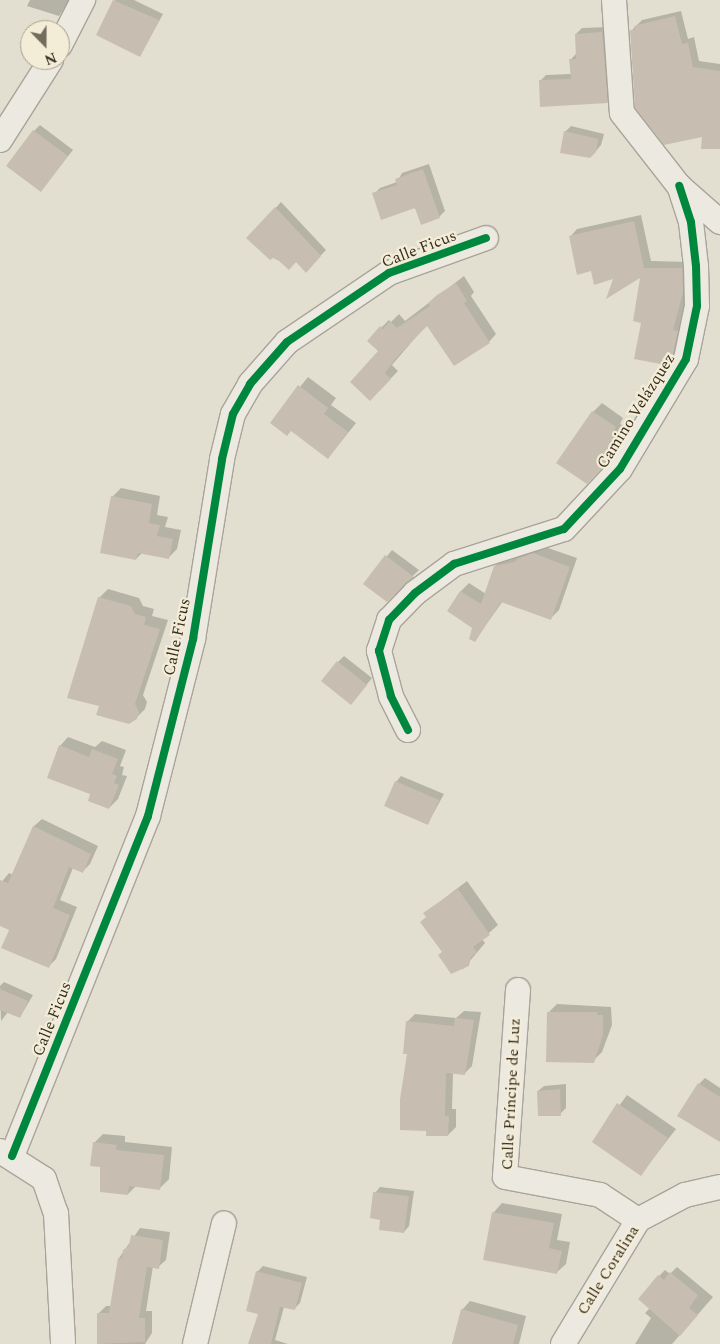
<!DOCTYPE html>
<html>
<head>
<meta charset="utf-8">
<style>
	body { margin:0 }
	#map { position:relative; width:720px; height:1344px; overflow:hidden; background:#e3dfd0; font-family:Spectral,serif }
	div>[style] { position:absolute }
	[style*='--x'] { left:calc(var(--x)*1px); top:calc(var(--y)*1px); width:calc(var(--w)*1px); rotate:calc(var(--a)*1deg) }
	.shadow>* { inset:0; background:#0003 }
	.building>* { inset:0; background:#c7beb1 }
	.roads { filter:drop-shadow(1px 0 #a9a499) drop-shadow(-1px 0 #a9a499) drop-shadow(0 1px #a9a499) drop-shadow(0 -1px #a9a499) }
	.street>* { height:24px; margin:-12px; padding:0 12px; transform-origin:12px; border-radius:12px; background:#ece9e1 }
	.cycleway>* { height:8px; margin:-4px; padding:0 4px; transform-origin:4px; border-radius:4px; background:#00873e }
	span { translate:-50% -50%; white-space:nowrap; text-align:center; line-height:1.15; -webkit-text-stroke:4.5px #f3edd7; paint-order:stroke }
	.street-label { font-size:16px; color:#382d21 }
	.north { position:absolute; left:20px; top:20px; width:50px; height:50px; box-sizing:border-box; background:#f3edd7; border:1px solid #a8a08e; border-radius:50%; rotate:158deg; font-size:14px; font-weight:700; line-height:20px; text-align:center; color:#382d21 }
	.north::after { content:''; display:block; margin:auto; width:18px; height:22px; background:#746b5e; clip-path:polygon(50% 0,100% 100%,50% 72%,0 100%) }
</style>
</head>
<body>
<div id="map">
	<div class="shadow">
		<i style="clip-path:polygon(30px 0,70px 0,59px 16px,27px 6px)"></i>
		<i style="clip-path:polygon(115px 0,134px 0,163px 14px,140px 56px,97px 35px)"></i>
		<i style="clip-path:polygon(681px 11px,688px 39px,694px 37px,699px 61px,720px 64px,720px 148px,703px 136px,631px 31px,642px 20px)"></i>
		<i style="clip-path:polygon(608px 27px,613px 96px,607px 102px,540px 81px,546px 75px,571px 74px,570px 60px,576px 54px,576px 34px,582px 28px)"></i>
		<i style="clip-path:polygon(40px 125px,73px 150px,41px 190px,34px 131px)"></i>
		<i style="clip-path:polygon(571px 126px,604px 134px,601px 145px,596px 151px,565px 132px)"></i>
		<i style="clip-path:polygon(429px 164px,445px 211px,439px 217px,374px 194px,380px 188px,397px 182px,402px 173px)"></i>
		<i style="clip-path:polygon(281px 202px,326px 250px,306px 271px,296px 261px,248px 238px)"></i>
		<i style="clip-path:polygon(641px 215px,651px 261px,689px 262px,690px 284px,680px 323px,684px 324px,680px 345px,666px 364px,643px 322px,641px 276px,616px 277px,592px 269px,570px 237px,577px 229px)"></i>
		<i style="clip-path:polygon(464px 276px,474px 292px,471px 296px,496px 334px,489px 342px,427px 324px,392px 365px,398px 371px,370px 400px,379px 351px,368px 341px,389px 320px,391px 322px,399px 314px,405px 321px)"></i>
		<i style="clip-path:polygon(308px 377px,336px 398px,331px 405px,356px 423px,328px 458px,291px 430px,271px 423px)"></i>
		<i style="clip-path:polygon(602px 403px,623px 418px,620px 424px,630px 430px,618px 450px,596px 474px,593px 412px)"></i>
		<i style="clip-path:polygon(121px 488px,160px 496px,157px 515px,168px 517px,165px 527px,181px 530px,177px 549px,168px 558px,142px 553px,136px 559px,112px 497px)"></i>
		<i style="clip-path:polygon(542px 546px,577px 558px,559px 610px,551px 618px,503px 601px,475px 640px,474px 628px,448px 611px,461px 591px,469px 583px,486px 594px,495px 566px,504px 558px,522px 555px)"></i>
		<i style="clip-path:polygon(392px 550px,419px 570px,387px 601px,365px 583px)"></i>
		<i style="clip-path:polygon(108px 589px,139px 598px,143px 606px,154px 609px,152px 616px,168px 620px,143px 695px,147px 702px,145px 709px,136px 718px,99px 598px)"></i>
		<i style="clip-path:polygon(344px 656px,372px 678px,356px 698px,338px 662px)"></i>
		<i style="clip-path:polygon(68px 737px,95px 747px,102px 741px,126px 750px,120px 766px,124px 767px,122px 775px,127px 776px,118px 799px,109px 808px,60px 746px)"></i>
		<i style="clip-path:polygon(401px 776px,444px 794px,428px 823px,396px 782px)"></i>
		<i style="clip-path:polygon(42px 819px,98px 846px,90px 864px,82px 872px,73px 868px,60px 900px,77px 907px,56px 959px,49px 966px,10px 929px,0 925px,0 884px,9px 873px,13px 875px,34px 826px)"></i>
		<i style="clip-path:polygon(467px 881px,498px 925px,482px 939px,485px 943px,463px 969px,443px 952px,425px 913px)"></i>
		<i style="clip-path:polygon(4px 982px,33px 995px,20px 1017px,8px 1012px,1px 1021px,0 986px)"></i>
		<i style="clip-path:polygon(557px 1004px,611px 1007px,612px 1025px,602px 1052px,593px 1061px,548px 1013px)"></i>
		<i style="clip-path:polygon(464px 1011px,481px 1012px,472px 1066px,464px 1074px,453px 1073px,452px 1109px,456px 1109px,456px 1127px,448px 1135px,408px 1053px,407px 1022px,415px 1014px,456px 1018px)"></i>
		<i style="clip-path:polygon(705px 1078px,720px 1088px,720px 1135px,699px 1084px)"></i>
		<i style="clip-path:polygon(566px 1084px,566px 1108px,560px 1114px,538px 1091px,544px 1086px)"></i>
		<i style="clip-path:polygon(627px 1095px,676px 1129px,641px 1174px,593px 1142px)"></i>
		<i style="clip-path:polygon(103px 1134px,125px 1136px,125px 1142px,172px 1147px,169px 1179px,160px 1188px,136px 1186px,128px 1194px,101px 1166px,94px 1143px)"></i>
		<i style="clip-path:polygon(380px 1187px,414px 1191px,409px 1226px,404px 1232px,381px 1218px,375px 1193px)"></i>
		<i style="clip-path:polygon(502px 1203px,562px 1214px,557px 1240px,570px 1242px,566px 1264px,557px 1272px,484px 1259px,494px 1212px)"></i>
		<i style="clip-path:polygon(140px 1228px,170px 1232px,166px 1260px,158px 1267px,153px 1266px,146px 1311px,152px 1311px,152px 1333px,145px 1344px,99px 1344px,98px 1314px,106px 1306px,112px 1306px,119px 1258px)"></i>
		<i style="clip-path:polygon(263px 1266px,307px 1277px,300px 1303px,294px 1309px,284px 1307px,275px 1340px,288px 1344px,250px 1344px,260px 1313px,257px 1272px)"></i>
		<i style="clip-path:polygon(677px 1267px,713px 1297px,672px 1344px,635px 1344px,651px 1318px,645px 1313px,650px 1308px,659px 1276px,665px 1270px,670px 1274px)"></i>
		<i style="clip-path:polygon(470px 1301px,526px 1316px,519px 1344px,454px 1344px,462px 1310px)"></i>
	</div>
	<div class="building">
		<i style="clip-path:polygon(113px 0,159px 20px,140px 57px,96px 35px)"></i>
		<i style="clip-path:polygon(675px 16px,682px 44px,688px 43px,693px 67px,720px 71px,720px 149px,701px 149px,702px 137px,664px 145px,635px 108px,630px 30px,635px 30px,634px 26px)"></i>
		<i style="clip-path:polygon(602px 32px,608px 103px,540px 107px,539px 80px,571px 79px,569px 59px,576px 59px,575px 34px)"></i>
		<i style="clip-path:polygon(33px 130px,68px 156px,41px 192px,6px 166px)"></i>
		<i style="clip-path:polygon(564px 131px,598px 139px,596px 152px,590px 158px,560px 153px)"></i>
		<i style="clip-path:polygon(423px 169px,440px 218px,421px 225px,415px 208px,381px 220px,372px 193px,397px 185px,395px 179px)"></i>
		<i style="clip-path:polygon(275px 207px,321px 256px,306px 273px,296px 262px,289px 270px,279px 261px,273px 258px,270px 260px,246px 238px)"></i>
		<i style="clip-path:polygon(634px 221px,644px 268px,682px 268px,683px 292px,673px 330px,678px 331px,673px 354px,666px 365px,634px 359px,641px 323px,633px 321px,640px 278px,606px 299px,613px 279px,594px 285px,591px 271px,577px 275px,569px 236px)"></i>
		<i style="clip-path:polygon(456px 283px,467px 301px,464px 303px,490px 343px,454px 366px,427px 326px,396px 358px,385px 373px,391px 379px,370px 401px,350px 382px,378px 351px,367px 341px,380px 326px,383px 329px,390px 321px,397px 328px,430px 306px,428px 303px,437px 295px)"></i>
		<i style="clip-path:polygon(298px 385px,328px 408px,324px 414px,348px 432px,328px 459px,291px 431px,287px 436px,270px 423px)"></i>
		<i style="clip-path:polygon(592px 411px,616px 427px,612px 433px,622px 440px,609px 461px,587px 484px,556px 463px)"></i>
		<i style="clip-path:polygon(111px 496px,152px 504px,149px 523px,160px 525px,157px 536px,173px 539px,169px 559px,138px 553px,136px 560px,100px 553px)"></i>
		<i style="clip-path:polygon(533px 553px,570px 567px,551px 620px,501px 602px,475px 642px,469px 639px,472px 628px,447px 611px,460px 591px,481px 604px,494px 566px,515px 562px,517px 559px)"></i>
		<i style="clip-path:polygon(385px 555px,414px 577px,387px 602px,363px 584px)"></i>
		<i style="clip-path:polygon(98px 597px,131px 606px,135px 614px,146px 617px,144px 625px,160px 629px,135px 704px,139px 712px,137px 719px,129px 724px,96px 715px,99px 706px,67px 698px)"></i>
		<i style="clip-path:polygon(337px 661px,367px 685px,351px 705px,321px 681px)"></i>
		<i style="clip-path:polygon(59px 745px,89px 757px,92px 749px,118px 759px,112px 774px,117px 776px,114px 783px,119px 785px,109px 809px,88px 801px,90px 794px,47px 778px)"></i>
		<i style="clip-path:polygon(395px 781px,439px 800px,428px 825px,384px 806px)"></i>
		<i style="clip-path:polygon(33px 826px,91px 854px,83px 873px,69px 867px,53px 908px,70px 915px,49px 968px,1px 948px,9px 930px,0 926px,0 880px,8px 883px)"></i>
		<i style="clip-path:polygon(458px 889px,490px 935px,473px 947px,477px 952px,471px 957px,469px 966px,451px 974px,438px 955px,442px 952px,420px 922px,426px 917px,423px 913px)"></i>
		<i style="clip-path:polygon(0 989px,28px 1001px,20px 1018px,0 1010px)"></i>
		<i style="clip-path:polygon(547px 1012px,597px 1012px,597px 1015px,603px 1015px,603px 1035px,594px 1063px,546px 1062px)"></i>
		<i style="clip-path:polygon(455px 1018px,474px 1020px,465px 1075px,446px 1073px,445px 1116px,449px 1116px,448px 1136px,426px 1136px,426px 1131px,400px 1130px,400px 1099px,407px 1054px,403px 1054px,406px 1021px,454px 1026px)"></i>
		<i style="clip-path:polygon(698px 1083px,720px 1097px,720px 1142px,677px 1116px)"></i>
		<i style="clip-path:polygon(560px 1089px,561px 1116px,538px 1116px,537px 1091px)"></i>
		<i style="clip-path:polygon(617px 1103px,668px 1138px,641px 1176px,592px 1142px)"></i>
		<i style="clip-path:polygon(93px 1142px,117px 1145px,116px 1150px,164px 1155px,160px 1190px,129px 1186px,128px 1195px,100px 1192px,100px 1167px,90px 1166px)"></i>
		<i style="clip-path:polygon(373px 1192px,409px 1196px,404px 1233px,379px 1230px,380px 1220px,370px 1218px)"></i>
		<i style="clip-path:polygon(492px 1212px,554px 1223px,549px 1248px,562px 1251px,557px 1274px,483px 1260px)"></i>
		<i style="clip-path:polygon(131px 1235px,163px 1240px,159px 1269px,147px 1267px,139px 1318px,145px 1318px,145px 1342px,97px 1344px,97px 1313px,109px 1313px,118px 1258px,122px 1258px,123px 1250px,129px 1246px)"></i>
		<i style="clip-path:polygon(256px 1271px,302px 1283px,295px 1310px,280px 1307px,271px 1344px,248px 1344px,258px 1314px,246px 1311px)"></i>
		<i style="clip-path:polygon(670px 1272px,698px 1295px,689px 1308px,698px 1315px,680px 1336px,638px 1299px,658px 1275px,664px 1280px)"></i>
		<i style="clip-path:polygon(461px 1309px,518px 1325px,513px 1344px,452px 1344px)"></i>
	</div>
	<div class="roads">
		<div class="street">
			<i style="--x:614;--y:0;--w:113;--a:86"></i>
			<i style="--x:622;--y:113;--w:93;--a:52"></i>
			<i style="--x:679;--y:186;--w:55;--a:41.3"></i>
			<i style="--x:60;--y:45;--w:51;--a:-62.9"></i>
			<i style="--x:0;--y:140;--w:95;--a:-57.5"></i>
			<i style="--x:408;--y:730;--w:38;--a:-117"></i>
			<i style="--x:391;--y:696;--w:47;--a:-104.9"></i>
			<i style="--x:379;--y:651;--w:33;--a:-72"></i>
			<i style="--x:389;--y:620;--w:37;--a:-46"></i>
			<i style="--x:415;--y:593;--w:49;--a:-36.6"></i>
			<i style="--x:454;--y:564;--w:115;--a:-17.7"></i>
			<i style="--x:564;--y:529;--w:82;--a:-47"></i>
			<i style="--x:620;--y:469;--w:128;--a:-59"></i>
			<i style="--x:686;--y:359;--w:54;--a:-78.3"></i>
			<i style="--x:697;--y:306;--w:40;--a:-91.4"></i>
			<i style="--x:696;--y:266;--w:44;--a:-96.5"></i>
			<i style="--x:691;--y:222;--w:38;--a:-108"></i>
			<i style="--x:518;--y:990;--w:187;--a:94"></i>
			<i style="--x:505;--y:1177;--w:97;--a:10.7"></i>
			<i style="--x:600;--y:1195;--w:45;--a:33.3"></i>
			<i style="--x:0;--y:1151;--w:52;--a:32.5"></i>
			<i style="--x:44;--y:1179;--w:36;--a:71"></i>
			<i style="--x:56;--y:1213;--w:131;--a:86.9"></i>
			<i style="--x:12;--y:1156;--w:366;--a:-68.2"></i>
			<i style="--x:148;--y:816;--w:183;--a:-75.7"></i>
			<i style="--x:193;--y:639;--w:182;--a:-80.8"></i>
			<i style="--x:222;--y:459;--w:46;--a:-76.3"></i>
			<i style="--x:233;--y:414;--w:34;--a:-60"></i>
			<i style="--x:250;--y:384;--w:56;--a:-48.6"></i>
			<i style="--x:287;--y:342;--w:123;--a:-34.1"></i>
			<i style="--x:389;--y:273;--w:103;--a:-19.8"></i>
			<i style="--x:195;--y:1344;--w:124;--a:-76.5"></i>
			<i style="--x:563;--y:1344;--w:145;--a:-58.8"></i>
			<i style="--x:638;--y:1220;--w:53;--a:-28"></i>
			<i style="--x:685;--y:1195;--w:36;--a:-13"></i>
		</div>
	</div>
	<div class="cycleway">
		<i style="--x:408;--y:730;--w:38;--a:-117"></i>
		<i style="--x:391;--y:696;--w:47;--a:-104.9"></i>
		<i style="--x:379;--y:651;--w:33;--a:-72"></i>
		<i style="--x:389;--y:620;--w:37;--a:-46"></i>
		<i style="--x:415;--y:593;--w:49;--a:-36.6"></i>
		<i style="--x:454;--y:564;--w:115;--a:-17.7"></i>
		<i style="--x:564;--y:529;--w:82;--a:-47"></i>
		<i style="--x:620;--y:469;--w:128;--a:-59"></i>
		<i style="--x:686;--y:359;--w:54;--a:-78.3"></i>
		<i style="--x:697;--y:306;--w:40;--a:-91.4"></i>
		<i style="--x:696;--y:266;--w:44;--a:-96.5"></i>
		<i style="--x:691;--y:222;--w:38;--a:-108"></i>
		<i style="--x:12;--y:1156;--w:366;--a:-68.2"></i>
		<i style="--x:148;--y:816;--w:183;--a:-75.7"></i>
		<i style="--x:193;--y:639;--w:182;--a:-80.8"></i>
		<i style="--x:222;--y:459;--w:46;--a:-76.3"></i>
		<i style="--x:233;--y:414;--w:34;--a:-60"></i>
		<i style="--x:250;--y:384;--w:56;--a:-48.6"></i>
		<i style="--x:287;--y:342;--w:123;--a:-34.1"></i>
		<i style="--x:389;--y:273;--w:103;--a:-19.8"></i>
	</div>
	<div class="street-label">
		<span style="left:419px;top:249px;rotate:-21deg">Calle Ficus</span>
		<span style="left:636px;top:411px;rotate:-58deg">Camino Velázquez</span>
		<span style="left:177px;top:637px;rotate:-78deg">Calle Ficus</span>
		<span style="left:52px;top:1019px;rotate:-68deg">Calle Ficus</span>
		<span style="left:511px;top:1094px;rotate:-87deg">Calle Príncipe de Luz</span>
		<span style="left:608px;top:1270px;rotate:-58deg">Calle Coralina</span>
	</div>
	<div class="north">N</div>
</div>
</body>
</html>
